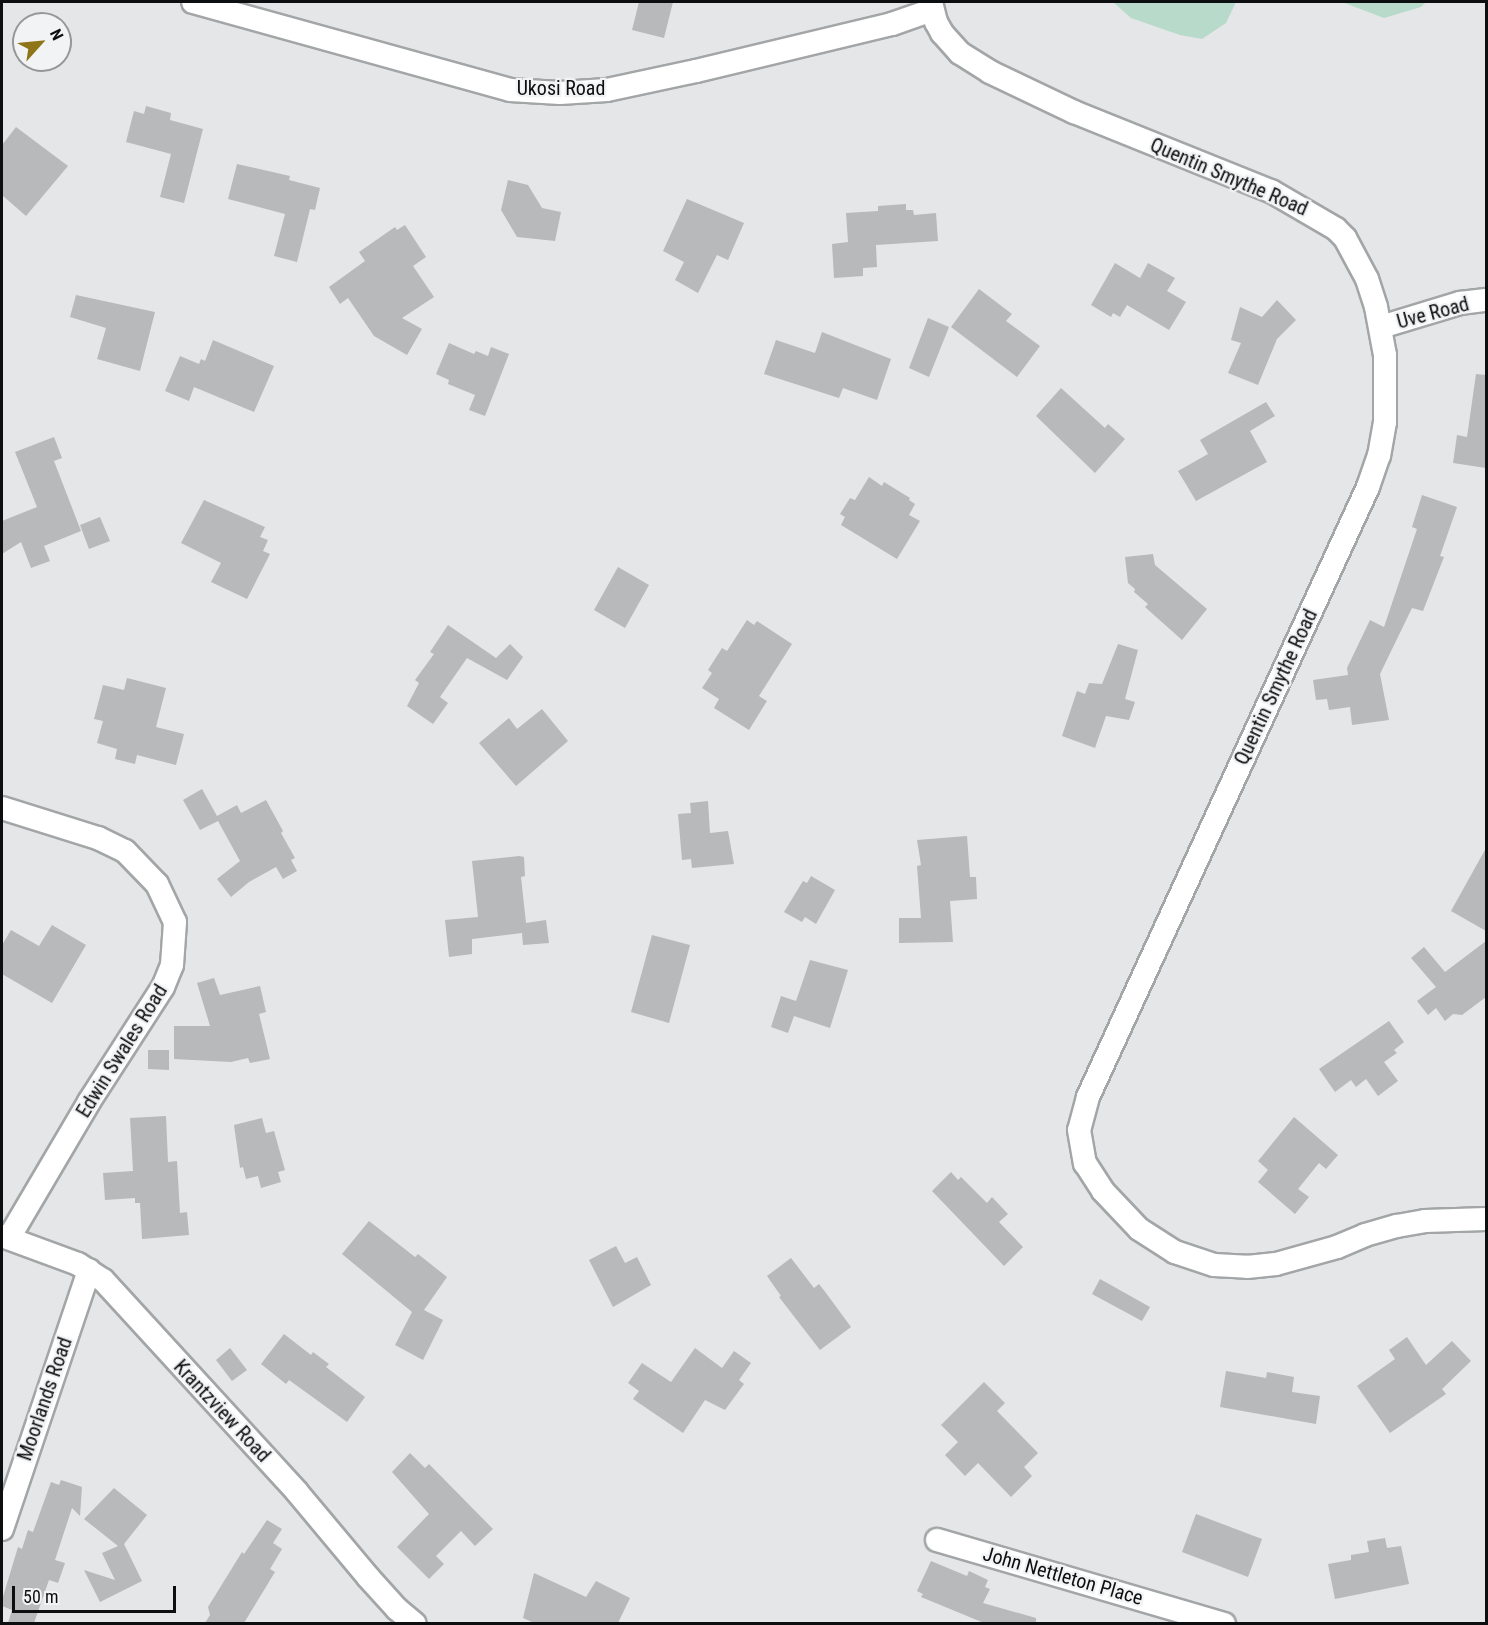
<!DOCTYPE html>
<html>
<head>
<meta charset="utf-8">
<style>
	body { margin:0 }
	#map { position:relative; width:1488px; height:1625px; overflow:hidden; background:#e4e6e8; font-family:"Roboto Condensed",sans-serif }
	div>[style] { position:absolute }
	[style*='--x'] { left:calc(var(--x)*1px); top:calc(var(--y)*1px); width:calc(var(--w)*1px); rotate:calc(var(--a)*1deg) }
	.green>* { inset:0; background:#b8daca }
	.building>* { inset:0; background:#b7b9bb }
	.roads { filter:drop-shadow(2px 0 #a3a6a7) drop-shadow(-2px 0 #a3a6a7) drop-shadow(0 2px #a3a6a7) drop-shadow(0 -2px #a3a6a7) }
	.street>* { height:22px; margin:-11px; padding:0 11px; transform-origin:11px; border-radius:11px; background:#fff }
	span { translate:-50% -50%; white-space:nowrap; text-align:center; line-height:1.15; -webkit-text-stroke:4.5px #f1f3f5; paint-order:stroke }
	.street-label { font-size:20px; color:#0d0e0f }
	.frame { position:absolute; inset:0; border:3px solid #0d0e0f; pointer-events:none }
	.north { position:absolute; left:12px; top:12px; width:60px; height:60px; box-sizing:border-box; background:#f1f3f5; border:2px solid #969799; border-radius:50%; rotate:63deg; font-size:16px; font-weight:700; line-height:24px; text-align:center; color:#0d0e0f }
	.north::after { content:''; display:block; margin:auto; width:21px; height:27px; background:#8f751a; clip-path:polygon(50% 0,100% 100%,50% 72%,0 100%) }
	.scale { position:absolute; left:12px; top:1586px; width:164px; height:27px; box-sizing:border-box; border:3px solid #0d0e0f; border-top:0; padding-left:8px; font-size:18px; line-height:21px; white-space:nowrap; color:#0d0e0f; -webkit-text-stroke:4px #f1f3f5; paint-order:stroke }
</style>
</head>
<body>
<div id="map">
	<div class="green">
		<i style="clip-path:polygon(1113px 2px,1236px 2px,1226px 23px,1202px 39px,1180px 35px,1131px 18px)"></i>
		<i style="clip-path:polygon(1342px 2px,1426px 2px,1421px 7px,1384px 18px)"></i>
	</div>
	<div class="building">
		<i style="clip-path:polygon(639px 2px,673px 2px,664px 38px,632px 30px)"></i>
		<i style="clip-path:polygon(146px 106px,171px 113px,170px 120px,203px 129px,184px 203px,160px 197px,171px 154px,126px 142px,134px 111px,144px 114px)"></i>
		<i style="clip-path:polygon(16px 127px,68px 166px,26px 216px,2px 195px,2px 145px)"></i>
		<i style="clip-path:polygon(237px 164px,290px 176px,289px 180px,320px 188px,315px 210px,310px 209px,297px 262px,274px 256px,285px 214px,228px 199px)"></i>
		<i style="clip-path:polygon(508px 180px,528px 185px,542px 208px,561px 212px,555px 241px,517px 237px,501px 210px)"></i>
		<i style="clip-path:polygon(687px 199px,744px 223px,728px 260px,717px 255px,698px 293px,675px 280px,684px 262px,663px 251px)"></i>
		<i style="clip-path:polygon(906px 204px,906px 210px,913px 210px,914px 215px,936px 213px,938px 241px,876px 245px,877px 267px,863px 268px,863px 276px,834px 278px,832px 244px,848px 242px,846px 213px,878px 211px,878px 206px)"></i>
		<i style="clip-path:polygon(405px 225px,426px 257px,413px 266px,434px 297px,402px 318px,422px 329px,407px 355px,374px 336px,348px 298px,340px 304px,329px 287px,365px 261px,359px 252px,395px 227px,397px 230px)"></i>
		<i style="clip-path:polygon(1115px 263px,1140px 278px,1148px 263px,1175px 278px,1167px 291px,1186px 302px,1169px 330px,1127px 305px,1120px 317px,1113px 313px,1111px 317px,1091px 305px)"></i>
		<i style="clip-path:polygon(979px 289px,1012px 314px,1006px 321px,1040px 346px,1017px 377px,951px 327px)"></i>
		<i style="clip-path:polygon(76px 295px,155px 312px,140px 371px,97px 359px,106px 328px,70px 317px)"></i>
		<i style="clip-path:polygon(1277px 300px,1296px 320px,1277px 339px,1258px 385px,1228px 373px,1241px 343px,1231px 340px,1240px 307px,1262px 317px)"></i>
		<i style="clip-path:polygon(928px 318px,949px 327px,929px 377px,909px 368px)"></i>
		<i style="clip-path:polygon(822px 332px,891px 359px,877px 400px,843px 388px,839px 398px,764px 374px,776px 340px,815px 353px)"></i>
		<i style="clip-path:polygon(213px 340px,274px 366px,254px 412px,194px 387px,189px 401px,165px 391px,180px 356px,199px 364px,201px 359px,205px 361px)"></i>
		<i style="clip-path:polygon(449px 343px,474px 354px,476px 351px,488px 356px,491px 347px,509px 354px,485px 416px,469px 410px,475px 395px,448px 384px,449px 380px,436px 374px)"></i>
		<i style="clip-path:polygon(1476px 374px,1486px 375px,1486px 468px,1453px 463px,1457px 435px,1467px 437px)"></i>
		<i style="clip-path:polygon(1061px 388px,1105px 428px,1108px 424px,1125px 439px,1095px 473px,1036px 416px)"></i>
		<i style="clip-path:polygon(1266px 402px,1275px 416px,1250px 431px,1267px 462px,1196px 501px,1178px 471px,1208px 454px,1200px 440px)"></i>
		<i style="clip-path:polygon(54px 437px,62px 458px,54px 461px,81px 531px,44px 546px,50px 561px,31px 568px,21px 542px,2px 554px,2px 521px,37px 507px,15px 452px)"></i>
		<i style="clip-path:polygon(869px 477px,882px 486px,884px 482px,910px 498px,909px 500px,915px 504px,909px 515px,920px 521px,897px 559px,841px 525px,845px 517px,840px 514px,850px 498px,855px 500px)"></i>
		<i style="clip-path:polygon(1422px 495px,1457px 507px,1440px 556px,1444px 557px,1423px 611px,1412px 608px,1380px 674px,1389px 720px,1352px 725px,1350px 707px,1329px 710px,1327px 699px,1316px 700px,1313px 680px,1348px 675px,1347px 668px,1370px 620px,1384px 627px,1417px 529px,1412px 527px)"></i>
		<i style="clip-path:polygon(204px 500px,265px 527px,260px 537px,268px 540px,263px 551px,270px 554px,247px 599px,211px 582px,221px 563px,181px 543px)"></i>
		<i style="clip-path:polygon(100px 517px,110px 541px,89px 549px,80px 525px)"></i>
		<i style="clip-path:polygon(1153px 554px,1155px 565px,1207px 609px,1182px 640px,1145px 607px,1148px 604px,1134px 592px,1135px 589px,1128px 583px,1125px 557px)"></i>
		<i style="clip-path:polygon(618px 567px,649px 585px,625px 628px,594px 610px)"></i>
		<i style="clip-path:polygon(747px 620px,754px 625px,757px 621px,792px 644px,759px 696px,767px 701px,749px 730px,714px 708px,719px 699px,702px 688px,712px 673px,708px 670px,722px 648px,727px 651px)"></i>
		<i style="clip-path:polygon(448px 625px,496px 658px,510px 644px,523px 657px,507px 680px,467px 658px,440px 697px,448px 703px,433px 724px,407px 706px,419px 683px,415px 680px,434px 654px,430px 652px)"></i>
		<i style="clip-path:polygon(1118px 644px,1138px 650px,1125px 699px,1135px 702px,1129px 720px,1106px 716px,1095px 748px,1062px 736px,1077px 691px,1085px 694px,1089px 683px,1102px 684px)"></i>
		<i style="clip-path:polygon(127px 678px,166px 688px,156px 727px,184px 734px,176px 765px,137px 755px,135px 764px,115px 759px,117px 749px,97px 743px,103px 721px,94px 719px,103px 685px,124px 690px)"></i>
		<i style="clip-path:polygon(542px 709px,568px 741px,516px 786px,479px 743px,509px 718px,517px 729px)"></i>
		<i style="clip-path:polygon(202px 789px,217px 816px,237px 805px,241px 813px,266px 800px,283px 831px,281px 833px,295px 858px,291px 860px,297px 871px,283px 879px,276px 867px,249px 882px,231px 897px,217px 879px,240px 861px,218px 821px,200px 830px,183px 800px)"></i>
		<i style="clip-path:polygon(708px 801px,710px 833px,728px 831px,734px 864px,692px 868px,691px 859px,682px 860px,678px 814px,691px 813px,690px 803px)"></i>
		<i style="clip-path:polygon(967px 836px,970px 877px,976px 877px,977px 899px,950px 901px,953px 942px,899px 943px,899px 918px,921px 918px,917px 866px,921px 865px,917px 840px)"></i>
		<i style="clip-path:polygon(1486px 848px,1486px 931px,1451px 911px)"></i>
		<i style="clip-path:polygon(519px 856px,524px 857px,525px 876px,521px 877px,526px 923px,546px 920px,549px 943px,523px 945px,522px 933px,472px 939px,472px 954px,449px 957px,445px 920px,478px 917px,472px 861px)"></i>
		<i style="clip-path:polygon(811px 876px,835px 890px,816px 924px,805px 917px,802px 922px,784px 912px,803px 881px,807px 883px)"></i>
		<i style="clip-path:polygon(52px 925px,86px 945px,52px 1003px,2px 974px,2px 945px,11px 930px,39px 946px)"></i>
		<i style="clip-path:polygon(652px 935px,690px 945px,669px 1023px,631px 1012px)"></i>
		<i style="clip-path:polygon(1486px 941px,1486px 997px,1462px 1015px,1453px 1014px,1445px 1021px,1436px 1008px,1428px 1015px,1417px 1001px,1436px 987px,1411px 958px,1424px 947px,1445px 972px)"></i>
		<i style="clip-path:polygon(810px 960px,848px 970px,830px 1028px,794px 1016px,788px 1033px,771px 1027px,781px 996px,796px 1001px)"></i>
		<i style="clip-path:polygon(214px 978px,220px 995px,260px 986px,266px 1012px,259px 1014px,270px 1059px,250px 1063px,248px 1058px,231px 1062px,174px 1059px,174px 1026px,210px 1026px,197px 983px)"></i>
		<i style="clip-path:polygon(1389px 1021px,1404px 1042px,1394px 1050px,1397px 1053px,1384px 1062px,1398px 1081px,1378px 1096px,1366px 1079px,1356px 1087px,1351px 1080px,1335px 1092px,1319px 1069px)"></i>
		<i style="clip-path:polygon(148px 1050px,169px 1050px,169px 1070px,148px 1069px)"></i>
		<i style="clip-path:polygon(166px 1116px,168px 1162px,177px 1161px,180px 1213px,187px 1212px,189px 1235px,142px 1239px,140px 1203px,135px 1203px,135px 1198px,105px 1200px,103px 1173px,133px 1171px,130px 1118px)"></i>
		<i style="clip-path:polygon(1294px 1117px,1338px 1155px,1326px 1169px,1319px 1163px,1298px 1189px,1309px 1197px,1295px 1214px,1258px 1182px,1268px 1170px,1258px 1161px)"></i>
		<i style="clip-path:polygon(262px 1118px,266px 1133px,274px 1131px,285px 1170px,278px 1172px,281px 1182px,261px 1188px,258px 1176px,246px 1179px,243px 1167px,240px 1168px,234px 1125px)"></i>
		<i style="clip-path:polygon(951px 1172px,958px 1180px,961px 1177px,987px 1203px,992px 1197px,1008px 1214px,999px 1222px,1023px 1247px,1004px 1266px,932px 1191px)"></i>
		<i style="clip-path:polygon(369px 1221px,415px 1257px,418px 1254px,447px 1277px,424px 1310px,443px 1320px,423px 1360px,395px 1345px,412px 1312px,342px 1254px)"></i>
		<i style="clip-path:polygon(616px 1246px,625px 1263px,637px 1257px,651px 1285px,613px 1307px,589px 1260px)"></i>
		<i style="clip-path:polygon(791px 1258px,814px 1288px,819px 1284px,826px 1293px,851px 1327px,820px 1350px,779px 1297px,781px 1296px,767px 1276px)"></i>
		<i style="clip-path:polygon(1100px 1279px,1150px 1307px,1142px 1321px,1092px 1294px)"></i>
		<i style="clip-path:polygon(284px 1334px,311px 1355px,313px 1352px,329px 1364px,326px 1367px,365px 1397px,347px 1422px,289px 1380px,286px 1384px,261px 1364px)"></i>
		<i style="clip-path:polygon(1407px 1337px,1426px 1365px,1452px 1341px,1471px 1361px,1442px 1389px,1446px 1394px,1390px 1433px,1357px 1386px,1395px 1359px,1389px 1350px)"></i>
		<i style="clip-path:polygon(230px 1348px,247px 1370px,232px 1381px,216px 1360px)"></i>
		<i style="clip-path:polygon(695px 1348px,722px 1368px,734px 1351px,751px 1363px,739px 1380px,744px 1384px,725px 1410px,705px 1400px,683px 1433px,633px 1399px,639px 1391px,628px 1383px,642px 1363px,671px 1382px)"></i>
		<i style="clip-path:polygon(1226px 1371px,1266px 1378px,1267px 1372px,1294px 1377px,1292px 1392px,1320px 1396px,1316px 1424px,1220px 1407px)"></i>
		<i style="clip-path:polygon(984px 1382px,1005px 1403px,997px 1411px,1038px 1453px,1024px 1467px,1032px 1476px,1011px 1497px,978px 1463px,965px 1476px,945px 1455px,958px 1442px,941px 1425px)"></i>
		<i style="clip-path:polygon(410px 1453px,425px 1468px,429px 1464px,493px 1529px,475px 1546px,461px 1531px,436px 1556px,444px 1564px,429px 1579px,397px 1547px,429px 1514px,392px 1472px)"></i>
		<i style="clip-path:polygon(61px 1480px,82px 1487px,80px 1516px,72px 1508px,55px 1560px,65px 1563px,58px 1583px,49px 1580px,34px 1623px,8px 1623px,12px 1610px,2px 1606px,2px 1600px,18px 1547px,22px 1549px,28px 1530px,33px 1532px,51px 1482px,59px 1485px)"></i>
		<i style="clip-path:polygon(114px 1488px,147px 1515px,124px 1544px,142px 1581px,100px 1602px,84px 1570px,115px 1580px,102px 1553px,118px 1546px,84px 1519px)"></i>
		<i style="clip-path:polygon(1196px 1514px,1262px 1539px,1248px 1577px,1182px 1552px)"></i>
		<i style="clip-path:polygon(267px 1520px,282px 1529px,273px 1543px,282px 1549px,270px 1569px,275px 1572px,244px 1623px,205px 1623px,210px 1615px,208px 1607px,242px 1552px,244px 1554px)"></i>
		<i style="clip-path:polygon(1385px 1538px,1387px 1548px,1401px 1546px,1409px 1584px,1335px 1599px,1328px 1564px,1351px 1560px,1351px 1555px,1369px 1552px,1367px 1541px)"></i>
		<i style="clip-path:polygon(931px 1561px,967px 1576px,969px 1571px,988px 1580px,985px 1587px,990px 1589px,983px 1603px,1036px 1618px,1036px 1623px,984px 1623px,921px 1597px,923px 1594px,917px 1591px)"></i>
		<i style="clip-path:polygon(534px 1573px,586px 1597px,596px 1581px,630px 1598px,618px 1623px,534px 1623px,523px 1618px)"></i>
	</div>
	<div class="roads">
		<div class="street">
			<i style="--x:193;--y:2;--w:329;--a:15.5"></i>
			<i style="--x:510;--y:90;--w:50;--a:3.4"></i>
			<i style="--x:560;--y:93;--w:47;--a:-3.7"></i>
			<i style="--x:607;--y:90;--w:91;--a:-12.1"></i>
			<i style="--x:696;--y:71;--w:202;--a:-13.5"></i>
			<i style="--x:892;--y:24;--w:42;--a:-19.3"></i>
			<i style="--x:931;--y:2;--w:21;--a:76"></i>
			<i style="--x:936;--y:22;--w:13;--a:61"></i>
			<i style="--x:942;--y:33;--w:27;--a:48"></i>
			<i style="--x:960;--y:53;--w:36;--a:32"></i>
			<i style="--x:990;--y:72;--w:93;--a:25.5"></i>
			<i style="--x:1074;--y:112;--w:212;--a:21.9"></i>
			<i style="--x:1271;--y:191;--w:75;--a:30.3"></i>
			<i style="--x:1336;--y:229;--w:13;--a:45"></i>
			<i style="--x:1345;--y:238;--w:47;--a:61.8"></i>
			<i style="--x:1367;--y:279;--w:29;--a:72"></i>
			<i style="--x:1376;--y:307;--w:49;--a:79.4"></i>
			<i style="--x:1385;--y:355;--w:67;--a:90"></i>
			<i style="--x:1385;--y:422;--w:34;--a:100"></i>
			<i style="--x:1379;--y:455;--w:34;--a:109"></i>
			<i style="--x:1368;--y:487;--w:671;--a:114.66"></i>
			<i style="--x:1088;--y:1097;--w:34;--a:105"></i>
			<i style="--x:1079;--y:1130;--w:34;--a:80"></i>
			<i style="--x:1085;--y:1163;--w:33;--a:57"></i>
			<i style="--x:1103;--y:1191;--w:52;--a:46.5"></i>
			<i style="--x:1139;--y:1229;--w:43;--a:32.6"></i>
			<i style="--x:1175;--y:1252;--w:41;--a:18.4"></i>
			<i style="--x:1214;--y:1265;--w:33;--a:3"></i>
			<i style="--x:1247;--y:1267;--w:29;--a:-6"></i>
			<i style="--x:1276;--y:1264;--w:63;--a:-15.6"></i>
			<i style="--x:1337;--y:1247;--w:30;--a:-23"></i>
			<i style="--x:1365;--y:1235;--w:33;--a:-16"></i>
			<i style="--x:1397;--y:1226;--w:28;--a:-10"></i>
			<i style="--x:1425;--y:1221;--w:61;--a:-1.9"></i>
			<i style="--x:1381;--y:327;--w:83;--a:-16.9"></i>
			<i style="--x:1460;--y:303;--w:26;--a:-7"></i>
			<i style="--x:2;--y:808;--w:101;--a:17.4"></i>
			<i style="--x:98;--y:838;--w:30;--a:26"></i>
			<i style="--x:125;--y:851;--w:46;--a:45.9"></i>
			<i style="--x:157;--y:884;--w:42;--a:64.7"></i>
			<i style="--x:175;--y:922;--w:43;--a:94"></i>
			<i style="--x:172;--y:965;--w:24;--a:112"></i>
			<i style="--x:163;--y:987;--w:137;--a:122.8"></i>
			<i style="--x:89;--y:1102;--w:158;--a:120.5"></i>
			<i style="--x:2;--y:1236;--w:81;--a:20.2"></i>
			<i style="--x:78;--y:1264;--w:30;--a:33"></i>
			<i style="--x:103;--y:1280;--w:287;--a:47.5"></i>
			<i style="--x:297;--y:1492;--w:111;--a:50.1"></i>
			<i style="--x:368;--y:1577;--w:43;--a:47.8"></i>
			<i style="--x:397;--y:1609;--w:23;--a:40"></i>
			<i style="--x:2;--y:1529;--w:273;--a:-71.4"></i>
			<i style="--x:937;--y:1540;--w:299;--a:16.3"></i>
		</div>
	</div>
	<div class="street-label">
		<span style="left:561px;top:88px">Ukosi Road</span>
		<span style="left:1229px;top:177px;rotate:23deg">Quentin Smythe Road</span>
		<span style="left:1433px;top:313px;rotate:-15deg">Uve Road</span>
		<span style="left:1276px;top:687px;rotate:-65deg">Quentin Smythe Road</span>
		<span style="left:122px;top:1051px;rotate:-58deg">Edwin Swales Road</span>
		<span style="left:45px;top:1399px;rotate:-71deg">Moorlands Road</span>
		<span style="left:222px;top:1411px;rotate:47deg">Krantzview Road</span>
		<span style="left:1063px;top:1576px;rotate:16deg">John Nettleton Place</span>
	</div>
	<div class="frame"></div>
	<div class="north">N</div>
	<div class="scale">50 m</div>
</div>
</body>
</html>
